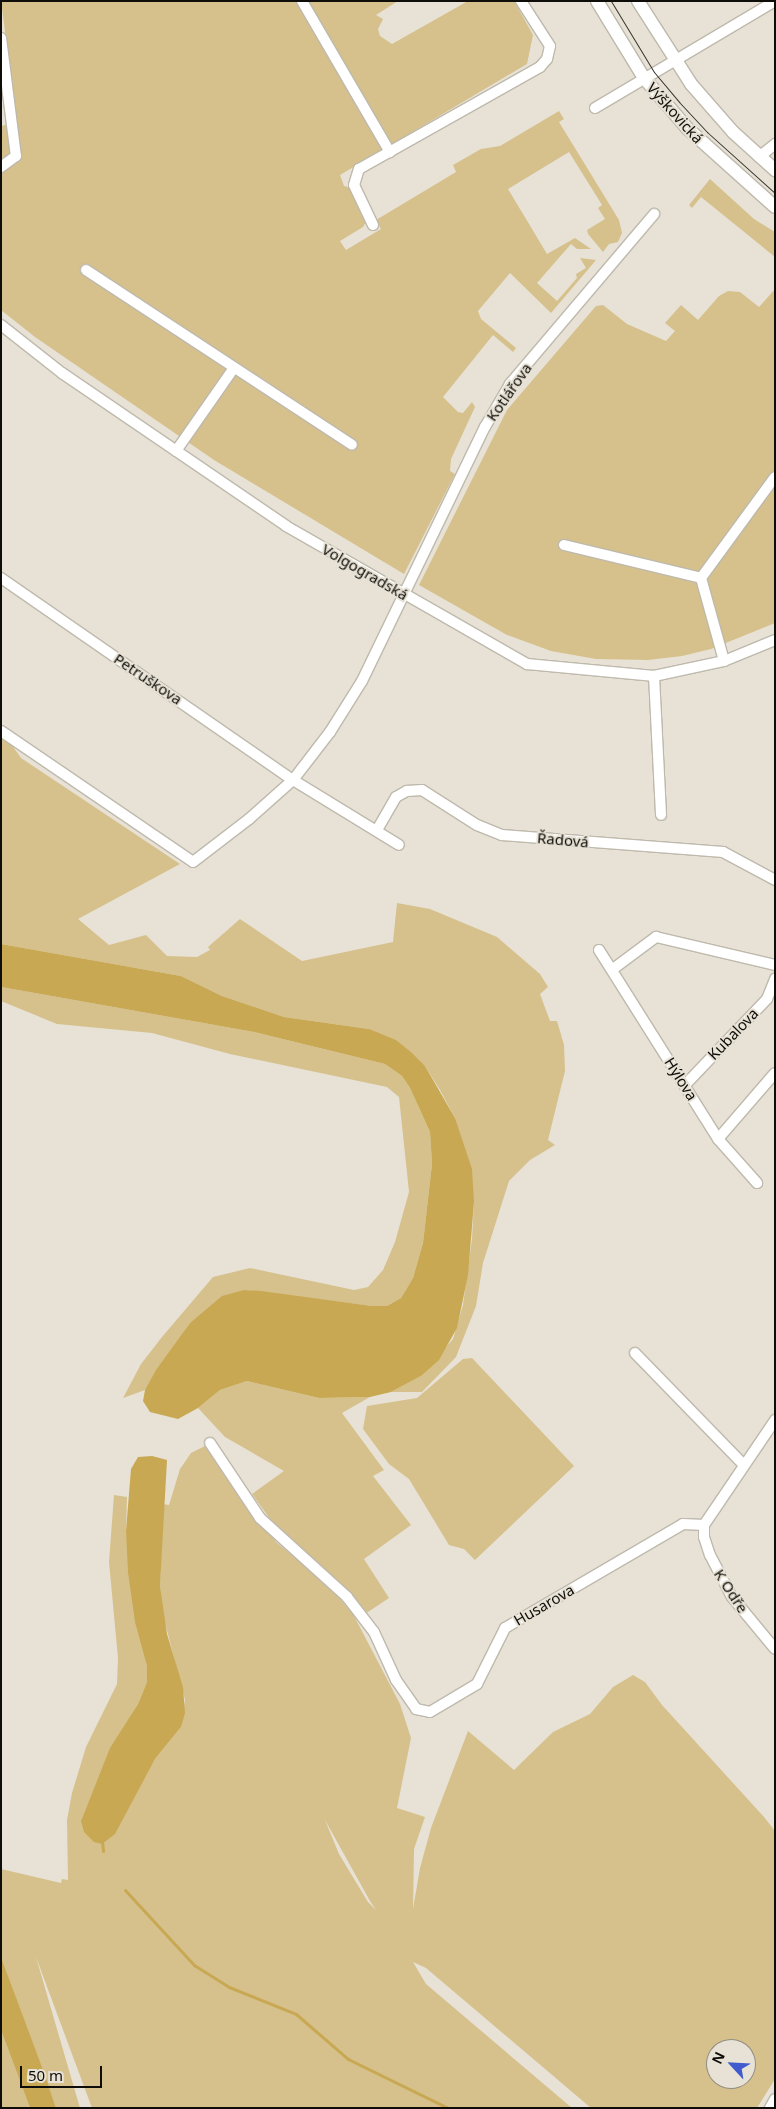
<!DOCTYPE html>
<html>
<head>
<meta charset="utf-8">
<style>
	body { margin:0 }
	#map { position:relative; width:776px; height:2109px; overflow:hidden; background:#e7e2d5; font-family:"Noto Sans",sans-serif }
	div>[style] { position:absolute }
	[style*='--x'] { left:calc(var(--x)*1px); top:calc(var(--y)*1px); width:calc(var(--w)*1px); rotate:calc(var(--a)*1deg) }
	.green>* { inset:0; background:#d6c18c }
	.water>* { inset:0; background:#c8a852 }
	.stream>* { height:3px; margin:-1.5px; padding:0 1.5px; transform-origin:1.5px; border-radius:1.5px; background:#c8a852 }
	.roads { filter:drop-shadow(1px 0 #beb9ac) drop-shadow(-1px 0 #beb9ac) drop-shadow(0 1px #beb9ac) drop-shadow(0 -1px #beb9ac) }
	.minor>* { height:10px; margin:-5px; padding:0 5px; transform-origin:5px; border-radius:5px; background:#fff }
	.tertiary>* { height:12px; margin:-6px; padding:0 6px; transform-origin:6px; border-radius:6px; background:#fff }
	.tram>* { height:1px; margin:-0.5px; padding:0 0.5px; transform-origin:0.5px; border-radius:0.5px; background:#35332d }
	span { translate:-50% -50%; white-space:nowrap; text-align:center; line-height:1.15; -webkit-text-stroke:4px #e7e2d5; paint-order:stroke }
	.street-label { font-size:15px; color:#0f0d09 }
	.frame { position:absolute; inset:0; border:2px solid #0f0d09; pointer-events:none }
	.north { position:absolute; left:706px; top:2039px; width:50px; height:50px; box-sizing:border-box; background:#e7e2d5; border:1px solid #918d83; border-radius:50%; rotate:295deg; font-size:14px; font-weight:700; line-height:20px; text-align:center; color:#0f0d09 }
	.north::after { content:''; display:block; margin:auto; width:18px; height:22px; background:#405bce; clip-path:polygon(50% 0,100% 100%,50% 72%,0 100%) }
	.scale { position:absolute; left:20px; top:2066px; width:82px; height:22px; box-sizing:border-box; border:2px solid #0f0d09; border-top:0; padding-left:6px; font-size:15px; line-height:18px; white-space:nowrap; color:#0f0d09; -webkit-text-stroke:4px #e7e2d5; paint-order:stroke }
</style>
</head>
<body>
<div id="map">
	<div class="green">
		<i style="clip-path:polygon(1px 1px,398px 1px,376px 15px,383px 19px,378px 29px,380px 36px,392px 44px,468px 1px,514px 1px,533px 35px,527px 64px,340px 175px,344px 186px,351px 188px,367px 220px,363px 227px,340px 241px,346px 250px,381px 229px,376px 220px,456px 172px,453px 165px,481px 149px,500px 146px,559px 111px,564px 119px,559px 122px,619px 220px,622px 233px,618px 242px,609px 244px,603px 252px,588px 234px,587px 230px,605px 219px,598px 208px,602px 205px,569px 152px,508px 189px,547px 254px,575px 238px,591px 249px,577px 249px,571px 244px,537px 283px,557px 301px,577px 278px,576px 274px,586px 268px,580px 258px,596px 260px,551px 313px,510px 273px,478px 311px,481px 319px,516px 348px,513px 352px,493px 335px,443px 397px,458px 412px,463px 413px,472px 402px,475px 407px,451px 459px,450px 471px,455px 474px,404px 574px,214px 460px,35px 337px,1px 310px,1px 126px,17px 122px)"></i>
		<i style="clip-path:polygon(710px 179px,754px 219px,775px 232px,775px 257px,701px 197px,692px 208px,689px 205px)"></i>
		<i style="clip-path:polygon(775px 289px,775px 623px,711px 649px,682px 656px,648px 660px,596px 659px,551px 651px,507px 635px,419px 585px,507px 410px,596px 306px,603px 305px,627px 324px,666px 341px,675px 331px,665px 323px,681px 305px,698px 320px,719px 296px,728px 291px,740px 292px,759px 307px)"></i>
		<i style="clip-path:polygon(1px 730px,21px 758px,180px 864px,78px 919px,109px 945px,146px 935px,167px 956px,197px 957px,210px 950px,208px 947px,240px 919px,302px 961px,393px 942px,397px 903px,430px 909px,497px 937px,540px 974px,548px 987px,540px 994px,550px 1021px,557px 1021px,564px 1045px,565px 1071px,548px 1140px,555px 1145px,530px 1160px,509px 1181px,483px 1263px,476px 1306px,456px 1357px,422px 1392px,391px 1392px,421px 1376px,453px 1339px,463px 1305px,472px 1239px,474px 1202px,455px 1118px,440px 1090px,425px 1066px,369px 1029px,284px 1017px,222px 996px,181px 976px,1px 944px)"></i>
		<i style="clip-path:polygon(1px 987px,254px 1032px,385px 1064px,402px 1076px,410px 1088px,430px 1132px,432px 1164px,423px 1243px,413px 1278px,401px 1298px,387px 1306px,372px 1306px,244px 1290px,190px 1323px,145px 1390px,123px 1398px,141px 1364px,162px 1337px,213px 1277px,250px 1268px,354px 1290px,368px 1287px,383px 1270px,395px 1242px,409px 1192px,399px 1097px,387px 1087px,230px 1054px,152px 1033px,57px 1024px,1px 1001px)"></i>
		<i style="clip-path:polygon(472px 1358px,574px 1466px,475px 1560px,464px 1549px,449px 1545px,409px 1479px,389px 1464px,363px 1429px,367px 1406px,417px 1398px,463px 1359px)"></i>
		<i style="clip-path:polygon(247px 1381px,319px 1398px,370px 1397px,342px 1413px,384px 1470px,373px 1476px,411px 1525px,364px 1559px,389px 1598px,365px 1614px,349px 1592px,281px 1534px,252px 1494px,284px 1471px,225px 1437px,198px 1408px,220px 1390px)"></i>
		<i style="clip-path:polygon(evenodd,205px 1446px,211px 1449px,276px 1542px,327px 1584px,353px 1614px,400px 1704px,411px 1738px,397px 1808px,425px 1817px,414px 1849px,413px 1909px,420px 1868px,431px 1828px,468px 1731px,514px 1770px,553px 1732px,590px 1714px,613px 1687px,633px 1675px,645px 1682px,662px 1705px,764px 1817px,775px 1831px,775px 2079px,757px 2108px,591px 2108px,426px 1968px,413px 1962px,426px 1984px,572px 2108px,92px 2108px,36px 1957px,80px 2108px,56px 2108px,1px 1957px,1px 1869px,61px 1883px,62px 1879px,68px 1880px,67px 1820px,72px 1793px,86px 1747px,117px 1684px,118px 1658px,109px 1562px,114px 1495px,127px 1497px,126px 1531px,147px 1666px,147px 1682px,138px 1704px,111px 1748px,81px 1821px,136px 1791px,155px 1759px,181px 1727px,185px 1700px,162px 1611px,160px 1586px,163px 1504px,169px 1505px,180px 1469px,191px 1453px,205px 1446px,325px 1820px,370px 1901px,376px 1910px,368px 1902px,339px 1854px,325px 1820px,205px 1446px,716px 2049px,746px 2049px,746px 2079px,716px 2079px,716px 2049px)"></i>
		<i style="clip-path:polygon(1px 2030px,14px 2065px,30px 2108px,1px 2108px)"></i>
	</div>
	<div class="water">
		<i style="clip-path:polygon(1px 944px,181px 976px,222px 996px,284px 1017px,369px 1029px,396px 1040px,412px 1053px,425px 1066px,455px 1118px,472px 1169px,474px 1202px,468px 1275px,457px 1328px,439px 1360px,421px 1376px,391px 1392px,370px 1397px,319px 1398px,247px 1381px,220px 1390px,198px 1408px,178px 1419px,150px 1412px,143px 1401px,145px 1390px,156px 1370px,190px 1323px,222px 1296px,244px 1290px,261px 1291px,372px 1306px,387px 1306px,401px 1298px,413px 1278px,423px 1243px,432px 1164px,430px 1132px,410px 1088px,402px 1076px,385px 1064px,254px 1032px,1px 987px)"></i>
		<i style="clip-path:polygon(152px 1456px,167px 1460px,160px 1586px,167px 1634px,183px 1687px,185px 1713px,181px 1727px,155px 1759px,115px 1834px,102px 1844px,94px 1842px,84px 1832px,81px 1821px,110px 1748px,138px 1704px,147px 1682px,147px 1666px,135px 1622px,128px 1572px,126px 1531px,131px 1469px,138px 1457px)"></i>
		<i style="clip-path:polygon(1px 1957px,43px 2070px,56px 2108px,30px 2108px,14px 2065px,1px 2030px)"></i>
	</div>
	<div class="stream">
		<i style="--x:102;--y:1841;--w:10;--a:84"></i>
		<i style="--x:125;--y:1890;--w:102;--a:47.4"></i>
		<i style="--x:194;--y:1965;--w:41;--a:32.2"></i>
		<i style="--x:229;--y:1987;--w:72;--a:21.9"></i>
		<i style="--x:296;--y:2014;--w:69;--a:40.9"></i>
		<i style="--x:348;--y:2059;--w:111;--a:26.1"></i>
	</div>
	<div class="roads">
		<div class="minor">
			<i style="--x:302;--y:1;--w:175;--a:59.8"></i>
			<i style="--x:1;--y:38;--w:119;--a:82.8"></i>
			<i style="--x:16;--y:156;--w:19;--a:144"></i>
			<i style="--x:595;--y:108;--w:209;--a:-30.7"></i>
			<i style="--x:759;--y:157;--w:21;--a:-39"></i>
			<i style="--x:373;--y:225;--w:44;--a:-115.4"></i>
			<i style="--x:354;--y:185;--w:17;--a:-73"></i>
			<i style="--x:359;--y:169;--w:208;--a:-29.4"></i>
			<i style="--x:540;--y:67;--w:11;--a:-49"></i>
			<i style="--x:547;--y:59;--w:13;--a:-77"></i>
			<i style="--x:550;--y:46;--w:54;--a:-122.8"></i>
			<i style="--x:86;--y:270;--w:318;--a:33.3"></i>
			<i style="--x:1;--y:325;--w:78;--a:38.2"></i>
			<i style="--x:62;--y:373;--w:271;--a:34.3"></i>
			<i style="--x:286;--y:526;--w:278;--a:29.8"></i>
			<i style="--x:527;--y:664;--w:128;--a:5.4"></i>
			<i style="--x:654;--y:676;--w:72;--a:-12.1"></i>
			<i style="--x:724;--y:661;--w:55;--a:-22.4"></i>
			<i style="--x:176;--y:451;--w:101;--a:-55.1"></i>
			<i style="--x:564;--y:545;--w:141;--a:13.5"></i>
			<i style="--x:1;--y:578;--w:355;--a:34.7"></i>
			<i style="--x:293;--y:780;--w:124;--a:31.5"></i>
			<i style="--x:701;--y:578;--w:125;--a:-53.8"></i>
			<i style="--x:701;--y:578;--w:86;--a:74.5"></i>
			<i style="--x:654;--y:676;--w:139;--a:87.1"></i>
			<i style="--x:1;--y:731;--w:232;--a:34.3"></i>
			<i style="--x:193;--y:862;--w:71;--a:-37.5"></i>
			<i style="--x:249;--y:819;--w:59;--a:-41.6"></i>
			<i style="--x:293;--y:780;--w:61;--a:-52.4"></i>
			<i style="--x:330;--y:732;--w:60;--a:-57.9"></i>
			<i style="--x:362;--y:681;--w:282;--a:-64.2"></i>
			<i style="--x:485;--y:427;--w:50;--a:-59.8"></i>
			<i style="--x:510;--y:384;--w:223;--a:-49.7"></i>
			<i style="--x:377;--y:830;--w:38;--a:-60"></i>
			<i style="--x:396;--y:797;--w:13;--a:-29"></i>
			<i style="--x:407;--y:791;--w:15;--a:-4"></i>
			<i style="--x:422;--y:790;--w:65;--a:32.5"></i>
			<i style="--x:477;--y:825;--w:27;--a:22"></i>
			<i style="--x:502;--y:835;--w:222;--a:4.4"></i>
			<i style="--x:723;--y:852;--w:59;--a:28.3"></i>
			<i style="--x:599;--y:950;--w:223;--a:57.8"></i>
			<i style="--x:718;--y:1139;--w:59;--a:48.4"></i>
			<i style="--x:613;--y:969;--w:54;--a:-36.7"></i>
			<i style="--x:656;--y:937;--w:122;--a:13.2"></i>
			<i style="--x:685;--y:1085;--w:119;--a:-46.4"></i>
			<i style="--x:767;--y:999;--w:22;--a:-68"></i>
			<i style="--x:718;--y:1139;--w:87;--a:-49.2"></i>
			<i style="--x:635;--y:1353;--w:155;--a:45.8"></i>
			<i style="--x:210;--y:1443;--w:90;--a:56.3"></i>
			<i style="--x:260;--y:1518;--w:118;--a:42.2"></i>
			<i style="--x:347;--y:1597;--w:44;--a:52.4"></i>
			<i style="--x:374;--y:1632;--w:53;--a:65.4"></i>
			<i style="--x:396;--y:1680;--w:35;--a:55"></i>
			<i style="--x:416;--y:1709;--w:14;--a:12"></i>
			<i style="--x:430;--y:1712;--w:55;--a:-30.8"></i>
			<i style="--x:477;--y:1684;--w:63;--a:-63.4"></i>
			<i style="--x:505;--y:1628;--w:206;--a:-30.3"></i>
			<i style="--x:683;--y:1524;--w:21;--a:3"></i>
			<i style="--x:704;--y:1525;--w:12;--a:90"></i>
			<i style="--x:704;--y:1537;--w:19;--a:72"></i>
			<i style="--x:710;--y:1555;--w:47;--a:62.4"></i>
			<i style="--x:732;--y:1597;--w:67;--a:50.4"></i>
			<i style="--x:704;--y:1525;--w:127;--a:-55.9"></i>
			<i style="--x:770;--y:2108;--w:10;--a:-61"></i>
		</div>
		<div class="tertiary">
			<i style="--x:597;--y:1;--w:90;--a:58.6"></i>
			<i style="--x:644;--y:78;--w:66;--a:49.3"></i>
			<i style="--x:687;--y:128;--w:118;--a:41.9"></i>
			<i style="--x:638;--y:1;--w:98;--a:57.4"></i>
			<i style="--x:691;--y:84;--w:64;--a:48.8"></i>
			<i style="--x:733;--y:132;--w:57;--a:42.1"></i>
		</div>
	</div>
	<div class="tram">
		<i style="--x:611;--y:1;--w:83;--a:58.8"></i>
		<i style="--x:654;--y:72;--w:40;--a:50"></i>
		<i style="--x:680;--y:103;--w:40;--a:47"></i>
		<i style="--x:707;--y:132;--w:91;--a:41.9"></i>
	</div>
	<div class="street-label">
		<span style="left:675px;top:113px;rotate:48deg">Výškovická</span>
		<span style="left:509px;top:392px;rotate:-55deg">Kotlářova</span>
		<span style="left:365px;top:572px;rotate:30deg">Volgogradská</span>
		<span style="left:148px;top:679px;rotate:34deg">Petruškova</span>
		<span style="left:563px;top:840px;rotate:5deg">Řadová</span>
		<span style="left:733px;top:1034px;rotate:-46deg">Kubalova</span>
		<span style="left:681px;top:1079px;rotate:58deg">Hýlova</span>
		<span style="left:731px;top:1591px;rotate:57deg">K Odře</span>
		<span style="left:544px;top:1605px;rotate:-30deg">Husarova</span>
	</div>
	<div class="frame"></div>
	<div class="north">N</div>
	<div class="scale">50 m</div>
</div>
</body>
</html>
